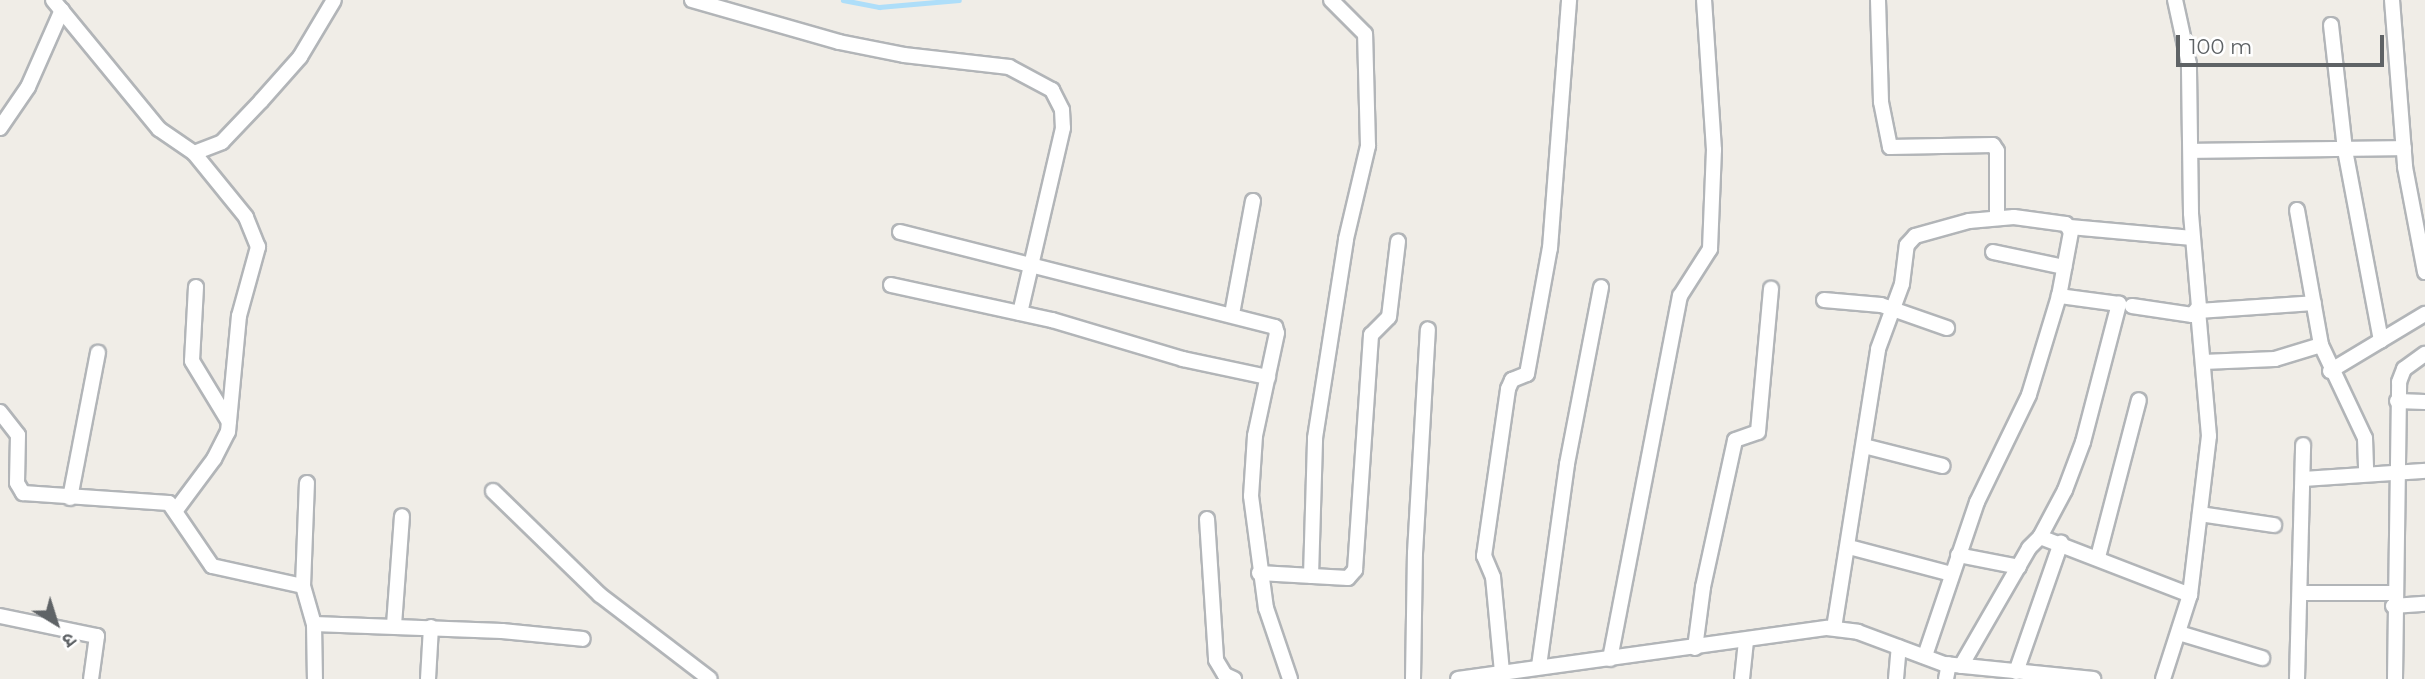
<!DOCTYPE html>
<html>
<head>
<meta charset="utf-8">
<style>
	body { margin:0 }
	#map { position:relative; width:2425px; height:679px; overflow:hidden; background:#f0ede7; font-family:Montserrat,"Noto Sans Devanagari",sans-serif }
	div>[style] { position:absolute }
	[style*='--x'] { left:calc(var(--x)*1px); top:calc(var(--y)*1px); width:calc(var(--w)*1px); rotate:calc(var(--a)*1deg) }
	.stream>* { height:4.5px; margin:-2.25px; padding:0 2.25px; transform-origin:2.25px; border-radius:2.25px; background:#aedef9 }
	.roads { filter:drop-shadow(2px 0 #b2b5b8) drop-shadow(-2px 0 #b2b5b8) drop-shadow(0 2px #b2b5b8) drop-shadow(0 -2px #b2b5b8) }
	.minor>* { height:14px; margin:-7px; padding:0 7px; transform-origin:7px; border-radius:7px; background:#fff }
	span { translate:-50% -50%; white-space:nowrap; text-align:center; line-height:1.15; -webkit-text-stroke:6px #fff; paint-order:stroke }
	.north { position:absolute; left:21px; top:588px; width:70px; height:70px; -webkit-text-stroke:5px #fff; paint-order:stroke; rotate:142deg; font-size:19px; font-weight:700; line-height:28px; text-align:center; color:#5f6366 }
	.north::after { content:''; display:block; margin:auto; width:24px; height:32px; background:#5f6366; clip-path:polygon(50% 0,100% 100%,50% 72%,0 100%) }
	.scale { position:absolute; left:2176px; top:35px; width:208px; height:32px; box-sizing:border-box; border:4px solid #5f6366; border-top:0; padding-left:9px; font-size:21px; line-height:24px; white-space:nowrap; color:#5f6366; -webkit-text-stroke:5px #fff; paint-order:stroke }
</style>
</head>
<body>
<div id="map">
	<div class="stream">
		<i style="--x:843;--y:0;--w:37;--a:11"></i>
		<i style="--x:879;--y:7;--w:80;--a:-5"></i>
	</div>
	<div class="roads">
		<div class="minor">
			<i style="--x:53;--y:0;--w:167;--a:50.6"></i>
			<i style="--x:159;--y:129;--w:42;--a:34.4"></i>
			<i style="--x:194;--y:153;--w:30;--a:-21"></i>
			<i style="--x:222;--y:142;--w:57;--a:-46.4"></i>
			<i style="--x:261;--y:101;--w:59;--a:-48.4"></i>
			<i style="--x:300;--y:57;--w:66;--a:-59.2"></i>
			<i style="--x:692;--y:0;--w:153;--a:15.9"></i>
			<i style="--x:839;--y:42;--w:66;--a:11.3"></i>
			<i style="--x:904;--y:55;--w:106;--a:6.5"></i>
			<i style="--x:1009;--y:67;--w:49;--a:28.1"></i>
			<i style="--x:1052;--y:90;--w:22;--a:63"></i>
			<i style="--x:1062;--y:110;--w:18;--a:87"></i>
			<i style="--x:1063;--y:128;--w:190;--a:103.1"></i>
			<i style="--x:1878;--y:0;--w:102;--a:88.3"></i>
			<i style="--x:1881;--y:102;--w:46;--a:78.7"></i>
			<i style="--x:1890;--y:147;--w:103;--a:-1.1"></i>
			<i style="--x:1993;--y:145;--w:7;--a:56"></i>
			<i style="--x:1997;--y:151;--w:67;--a:90"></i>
			<i style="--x:2392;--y:0;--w:168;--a:85.5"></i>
			<i style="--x:2405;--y:167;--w:107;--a:79.2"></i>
			<i style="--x:2331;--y:25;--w:126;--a:83.6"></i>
			<i style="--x:2345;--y:150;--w:194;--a:79.3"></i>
			<i style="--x:0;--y:128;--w:50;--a:-55.7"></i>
			<i style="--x:28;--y:87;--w:84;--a:-66.2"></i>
			<i style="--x:2191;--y:151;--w:213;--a:-0.8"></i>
			<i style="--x:2297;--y:210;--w:137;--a:79.9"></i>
			<i style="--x:2321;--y:345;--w:103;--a:64.7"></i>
			<i style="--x:2365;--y:438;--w:36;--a:88"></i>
			<i style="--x:2070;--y:227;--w:123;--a:5.1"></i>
			<i style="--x:900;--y:232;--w:387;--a:14.2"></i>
			<i style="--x:1275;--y:327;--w:6;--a:72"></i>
			<i style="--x:1277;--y:333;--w:105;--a:102.1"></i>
			<i style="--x:1255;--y:436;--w:60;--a:93.8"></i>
			<i style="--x:1251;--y:496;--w:113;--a:82.4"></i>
			<i style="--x:1266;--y:608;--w:75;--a:71.3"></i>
			<i style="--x:1993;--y:252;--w:73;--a:11.9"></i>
			<i style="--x:891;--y:285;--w:165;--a:12.3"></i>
			<i style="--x:1052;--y:320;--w:137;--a:16.6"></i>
			<i style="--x:1183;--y:359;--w:87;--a:12"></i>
			<i style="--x:196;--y:287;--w:74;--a:93.1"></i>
			<i style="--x:192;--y:361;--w:71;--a:58.8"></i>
			<i style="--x:1824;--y:300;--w:57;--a:5"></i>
			<i style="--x:1881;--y:305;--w:70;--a:19.2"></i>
			<i style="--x:2132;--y:306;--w:61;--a:8.5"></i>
			<i style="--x:2192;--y:315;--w:11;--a:-49"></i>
			<i style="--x:2199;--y:307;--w:94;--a:-94.9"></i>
			<i style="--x:2191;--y:213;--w:149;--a:-90.8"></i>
			<i style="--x:2189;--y:64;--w:66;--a:-102.3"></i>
			<i style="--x:1232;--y:314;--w:115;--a:-79.5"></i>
			<i style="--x:2203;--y:362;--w:72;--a:-2.4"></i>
			<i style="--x:2275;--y:359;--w:48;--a:-16.9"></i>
			<i style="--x:2330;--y:371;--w:111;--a:-31"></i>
			<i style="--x:2397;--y:401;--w:28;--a:2"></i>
			<i style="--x:0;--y:412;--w:29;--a:52"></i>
			<i style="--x:18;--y:435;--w:48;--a:91.2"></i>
			<i style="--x:17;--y:483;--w:12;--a:59"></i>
			<i style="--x:23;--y:493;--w:146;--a:3.9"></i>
			<i style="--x:169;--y:503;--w:76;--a:55.7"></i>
			<i style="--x:212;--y:566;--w:93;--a:12.4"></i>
			<i style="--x:303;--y:586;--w:40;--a:74"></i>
			<i style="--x:314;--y:624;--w:55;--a:89"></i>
			<i style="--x:1864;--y:446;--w:81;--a:14.2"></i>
			<i style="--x:2303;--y:479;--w:122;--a:-3.8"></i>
			<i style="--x:493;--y:491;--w:149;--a:44.2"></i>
			<i style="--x:600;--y:595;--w:138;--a:37.4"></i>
			<i style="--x:70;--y:498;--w:148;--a:-79.1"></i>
			<i style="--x:176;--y:510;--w:64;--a:-53.3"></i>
			<i style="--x:214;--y:459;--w:30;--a:-63"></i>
			<i style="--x:228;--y:432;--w:117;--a:-84.6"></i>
			<i style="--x:239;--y:316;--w:72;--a:-74.6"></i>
			<i style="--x:258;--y:247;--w:32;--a:-112"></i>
			<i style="--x:246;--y:217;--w:82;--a:-129.1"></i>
			<i style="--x:2200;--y:514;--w:75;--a:8.5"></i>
			<i style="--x:1207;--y:519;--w:141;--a:86.3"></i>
			<i style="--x:1216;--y:660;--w:17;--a:59"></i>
			<i style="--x:1225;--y:675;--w:10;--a:24"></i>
			<i style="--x:2040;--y:537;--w:53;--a:-62"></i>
			<i style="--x:2065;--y:490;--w:51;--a:-69.4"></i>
			<i style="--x:2083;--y:442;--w:143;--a:-75.4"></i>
			<i style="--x:2119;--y:304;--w:61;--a:-172.4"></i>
			<i style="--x:1849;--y:547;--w:106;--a:14.7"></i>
			<i style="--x:1958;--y:555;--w:62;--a:11.1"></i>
			<i style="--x:2098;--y:557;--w:162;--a:-75.4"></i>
			<i style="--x:1259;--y:573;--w:89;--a:3.2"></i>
			<i style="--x:1348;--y:578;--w:11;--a:-49"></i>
			<i style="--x:1355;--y:570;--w:236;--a:-86.1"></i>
			<i style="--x:1371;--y:335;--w:25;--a:-45"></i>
			<i style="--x:1389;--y:317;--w:76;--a:-83.2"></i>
			<i style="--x:1311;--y:576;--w:138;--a:-88.3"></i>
			<i style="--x:1315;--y:438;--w:201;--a:-81.1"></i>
			<i style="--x:1346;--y:239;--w:96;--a:-76.7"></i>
			<i style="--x:1368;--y:146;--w:112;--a:-91.5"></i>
			<i style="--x:1365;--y:34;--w:48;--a:-135"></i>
			<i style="--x:303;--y:586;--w:103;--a:-87.8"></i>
			<i style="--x:2301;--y:593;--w:92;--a:0"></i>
			<i style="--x:2393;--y:606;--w:32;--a:-4"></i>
			<i style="--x:0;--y:616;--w:99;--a:11.7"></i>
			<i style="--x:97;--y:636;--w:43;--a:97.9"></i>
			<i style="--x:314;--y:624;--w:188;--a:2.1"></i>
			<i style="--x:502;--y:631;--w:81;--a:5.6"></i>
			<i style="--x:394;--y:625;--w:109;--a:-85.8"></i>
			<i style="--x:1834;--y:628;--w:282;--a:-81"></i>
			<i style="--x:1878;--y:349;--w:69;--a:-69.7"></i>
			<i style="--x:1902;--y:284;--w:39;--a:-83"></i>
			<i style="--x:1907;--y:245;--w:12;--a:-48"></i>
			<i style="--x:1915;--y:236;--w:56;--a:-15.5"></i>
			<i style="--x:1969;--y:221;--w:45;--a:-5.1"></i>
			<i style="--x:2014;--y:217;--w:52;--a:7.7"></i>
			<i style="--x:2066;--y:224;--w:9;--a:58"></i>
			<i style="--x:2071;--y:232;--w:65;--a:100.6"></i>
			<i style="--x:2059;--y:296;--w:103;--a:106.9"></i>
			<i style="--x:2029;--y:395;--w:119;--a:115.9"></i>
			<i style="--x:1977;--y:502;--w:163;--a:108.7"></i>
			<i style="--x:2179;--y:633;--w:87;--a:16.8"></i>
			<i style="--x:1695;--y:648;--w:62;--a:-82.5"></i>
			<i style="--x:1703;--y:587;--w:150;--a:-77.7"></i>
			<i style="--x:1735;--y:440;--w:24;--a:-19"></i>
			<i style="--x:1758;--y:432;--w:144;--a:-84.8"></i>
			<i style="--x:1610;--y:659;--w:370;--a:-79.1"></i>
			<i style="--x:1680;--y:296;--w:56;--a:-57.4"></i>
			<i style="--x:1710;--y:249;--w:99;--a:-87.7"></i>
			<i style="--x:1714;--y:150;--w:150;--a:-93.8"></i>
			<i style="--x:1539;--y:666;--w:204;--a:-82.1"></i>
			<i style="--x:1567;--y:464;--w:180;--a:-79.1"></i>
			<i style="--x:1961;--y:666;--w:136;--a:-60"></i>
			<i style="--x:2029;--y:548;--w:16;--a:-45"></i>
			<i style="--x:2040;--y:537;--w:161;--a:21.1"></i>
			<i style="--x:1502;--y:672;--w:95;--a:-95.4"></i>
			<i style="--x:1493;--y:577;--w:23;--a:-113"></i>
			<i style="--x:1484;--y:556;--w:169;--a:-81.8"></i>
			<i style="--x:1508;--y:389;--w:10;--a:-66"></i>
			<i style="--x:1512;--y:380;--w:16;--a:-22"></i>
			<i style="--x:1527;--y:374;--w:128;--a:-79.7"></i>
			<i style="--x:1550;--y:248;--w:249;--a:-85.6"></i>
			<i style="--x:2016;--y:672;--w:137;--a:-70.8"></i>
			<i style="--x:428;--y:679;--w:52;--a:-86.7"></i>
			<i style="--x:1413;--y:679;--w:126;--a:-89.1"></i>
			<i style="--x:1415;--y:553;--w:224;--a:-86.7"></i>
			<i style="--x:1458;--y:679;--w:373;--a:-7.9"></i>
			<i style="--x:1827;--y:628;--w:31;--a:7"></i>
			<i style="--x:1858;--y:632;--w:92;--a:20.4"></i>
			<i style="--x:1944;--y:664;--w:150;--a:5.7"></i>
			<i style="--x:1742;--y:679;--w:38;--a:-84"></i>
			<i style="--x:1896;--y:679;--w:32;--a:-85"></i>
			<i style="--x:1946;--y:679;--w:15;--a:-79"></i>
			<i style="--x:2163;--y:679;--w:88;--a:-72.2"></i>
			<i style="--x:2190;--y:595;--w:160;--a:-83.2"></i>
			<i style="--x:2209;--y:436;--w:125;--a:-95"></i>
			<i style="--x:2198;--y:311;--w:116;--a:-3.9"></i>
			<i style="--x:2297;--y:679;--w:234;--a:-88.5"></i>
			<i style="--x:2395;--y:679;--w:297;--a:-89.2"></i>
			<i style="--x:2399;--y:382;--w:14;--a:-69"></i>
			<i style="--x:2404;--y:369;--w:26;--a:-36"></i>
		</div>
	</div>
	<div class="north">उ</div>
	<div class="scale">100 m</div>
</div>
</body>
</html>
